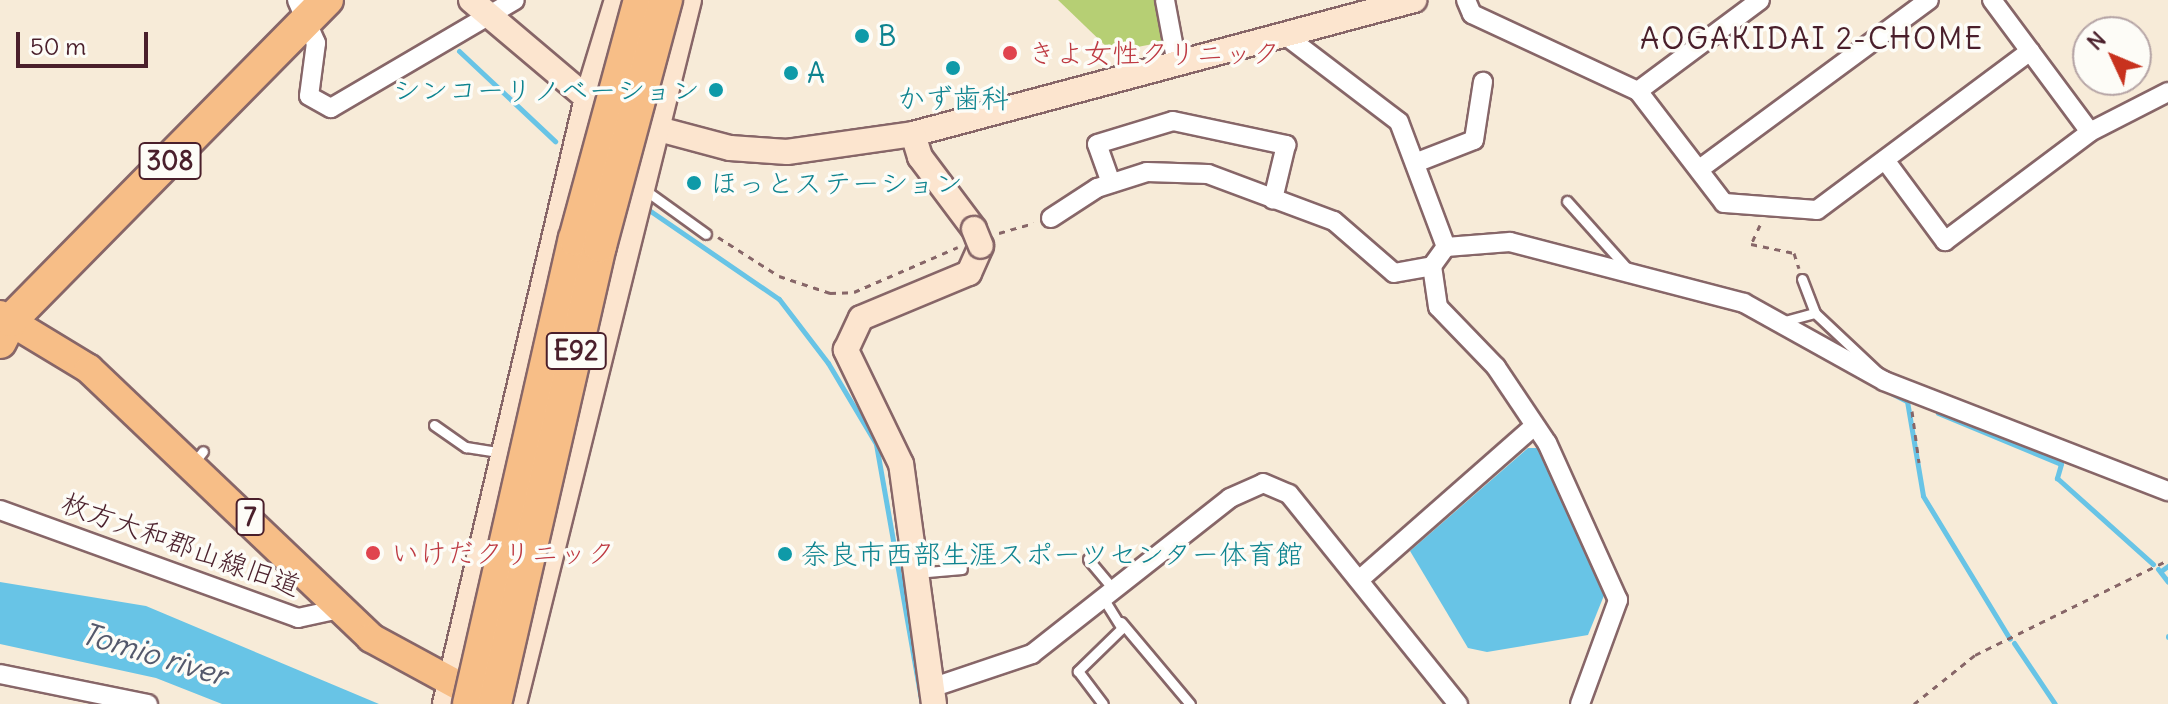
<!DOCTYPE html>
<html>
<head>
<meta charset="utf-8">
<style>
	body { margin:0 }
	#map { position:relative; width:2168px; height:704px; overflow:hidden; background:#f7ebd8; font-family:Delius,"Klee One",sans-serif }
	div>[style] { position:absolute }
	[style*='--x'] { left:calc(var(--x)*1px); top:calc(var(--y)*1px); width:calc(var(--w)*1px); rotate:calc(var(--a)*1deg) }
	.green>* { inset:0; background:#b6cf74 }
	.water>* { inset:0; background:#68c4e6 }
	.stream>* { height:5px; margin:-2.5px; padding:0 2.5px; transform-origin:2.5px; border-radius:2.5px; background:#68c4e6 }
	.path>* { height:3px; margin-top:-1.5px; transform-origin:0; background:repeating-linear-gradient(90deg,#876668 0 6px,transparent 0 12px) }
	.roads { filter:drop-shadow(2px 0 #876668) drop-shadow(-2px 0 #876668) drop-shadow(0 2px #876668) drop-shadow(0 -2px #876668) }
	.lane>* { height:9px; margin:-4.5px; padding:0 4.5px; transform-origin:4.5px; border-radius:4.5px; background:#fff }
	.street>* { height:18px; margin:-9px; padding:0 9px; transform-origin:9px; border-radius:9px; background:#fff }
	.secondary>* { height:24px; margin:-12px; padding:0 12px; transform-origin:12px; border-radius:12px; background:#fce5cf }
	.primary>* { height:28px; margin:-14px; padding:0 14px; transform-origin:14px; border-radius:14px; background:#f7be87 }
	.highway>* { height:32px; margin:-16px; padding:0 16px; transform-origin:16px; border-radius:16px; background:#f7be87 }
	.bridges { filter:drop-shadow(2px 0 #876668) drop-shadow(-2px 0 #876668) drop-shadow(0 2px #876668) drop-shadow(0 -2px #876668) }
	.secondary-bridge>* { height:24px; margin:-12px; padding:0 12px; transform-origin:12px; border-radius:12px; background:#fce5cf }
	.highway-bridge>* { height:32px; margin:-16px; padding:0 16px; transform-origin:16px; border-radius:16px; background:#f7be87 }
	.dots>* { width:22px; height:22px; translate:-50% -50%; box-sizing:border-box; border:4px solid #fdfcf7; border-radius:50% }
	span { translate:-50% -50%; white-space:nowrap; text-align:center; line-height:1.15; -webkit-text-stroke:7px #fdfcf7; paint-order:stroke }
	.shield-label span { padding:2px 6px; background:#fdfcf7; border:2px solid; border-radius:6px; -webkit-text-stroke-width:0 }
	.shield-label { font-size:26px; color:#4a1f2b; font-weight:700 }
	.culture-label { font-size:28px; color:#0d838f }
	.left { translate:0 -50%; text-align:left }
	.right { translate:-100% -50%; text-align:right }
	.health-label { font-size:28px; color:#be3a42 }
	.street-label { font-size:28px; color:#4a1f2b }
	.neighbourhood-label { font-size:30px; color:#4a1f2b; letter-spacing:2px }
	.water-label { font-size:30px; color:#54596c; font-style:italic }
	.north { position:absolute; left:2072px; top:16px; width:80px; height:80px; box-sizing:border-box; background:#fdfcf7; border:2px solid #b5a4a5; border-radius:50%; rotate:314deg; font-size:22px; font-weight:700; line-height:32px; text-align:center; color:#4a1f2b }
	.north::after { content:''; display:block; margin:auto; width:28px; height:36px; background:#c8321e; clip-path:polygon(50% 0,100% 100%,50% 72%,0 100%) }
	.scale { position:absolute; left:16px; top:32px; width:132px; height:36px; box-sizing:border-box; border:4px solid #4a1f2b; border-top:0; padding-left:10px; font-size:24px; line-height:28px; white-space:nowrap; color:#4a1f2b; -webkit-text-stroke:6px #fdfcf7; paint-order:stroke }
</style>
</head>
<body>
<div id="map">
	<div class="green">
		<i style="clip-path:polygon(1058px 0,1160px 0,1163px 42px,1112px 52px)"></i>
	</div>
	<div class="water">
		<i style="clip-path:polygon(1528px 448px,1538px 448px,1605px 593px,1588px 635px,1487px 652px,1468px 648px,1410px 551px)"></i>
		<i style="clip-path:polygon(0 582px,146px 606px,379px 704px,222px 704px,156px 678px,0 644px)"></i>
	</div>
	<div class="stream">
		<i style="--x:459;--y:51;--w:132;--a:43.2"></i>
		<i style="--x:646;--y:208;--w:161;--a:34.4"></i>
		<i style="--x:779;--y:299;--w:81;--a:52.6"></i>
		<i style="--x:828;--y:363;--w:94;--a:59.3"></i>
		<i style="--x:876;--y:444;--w:264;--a:80"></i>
		<i style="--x:1891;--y:393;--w:18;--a:27"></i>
		<i style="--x:1907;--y:401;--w:96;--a:80.4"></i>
		<i style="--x:1923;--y:496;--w:167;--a:58.7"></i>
		<i style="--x:1938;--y:413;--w:133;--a:22.5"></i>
		<i style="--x:2061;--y:464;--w:15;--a:106"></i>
		<i style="--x:2057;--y:478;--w:129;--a:41.9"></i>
		<i style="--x:2158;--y:569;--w:16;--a:52"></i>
		<i style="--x:2161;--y:571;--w:9;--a:-36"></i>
		<i style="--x:2168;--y:636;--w:1;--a:90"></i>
		<i style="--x:2014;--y:643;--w:73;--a:56.1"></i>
	</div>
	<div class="path">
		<i style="--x:1760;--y:225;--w:21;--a:115"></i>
		<i style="--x:1751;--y:244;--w:44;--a:11.8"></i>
		<i style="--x:1794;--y:253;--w:16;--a:72"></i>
		<i style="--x:999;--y:233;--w:36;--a:-16"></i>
		<i style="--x:718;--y:237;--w:72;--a:32.6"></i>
		<i style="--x:779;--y:276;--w:54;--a:18.4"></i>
		<i style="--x:830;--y:293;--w:24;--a:-2"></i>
		<i style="--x:854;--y:292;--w:113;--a:-23.4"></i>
		<i style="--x:1912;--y:411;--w:52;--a:82.3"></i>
		<i style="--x:1914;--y:704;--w:78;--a:-38.8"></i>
		<i style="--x:1975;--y:655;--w:215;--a:-26.2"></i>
	</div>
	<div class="roads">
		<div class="lane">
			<i style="--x:645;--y:190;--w:75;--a:35.8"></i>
			<i style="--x:1567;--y:201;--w:90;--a:48.2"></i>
			<i style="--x:1802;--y:279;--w:36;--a:69"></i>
			<i style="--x:1781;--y:322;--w:35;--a:-15"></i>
			<i style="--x:1815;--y:313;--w:89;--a:43.2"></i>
			<i style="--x:434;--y:425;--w:39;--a:35"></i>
			<i style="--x:466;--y:447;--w:36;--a:9"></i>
			<i style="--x:193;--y:464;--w:16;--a:-52"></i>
			<i style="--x:1088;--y:559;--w:40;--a:50"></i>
			<i style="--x:916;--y:573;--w:46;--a:-5"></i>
			<i style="--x:1103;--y:598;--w:36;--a:58"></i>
			<i style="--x:1122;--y:628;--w:62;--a:135.7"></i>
			<i style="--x:1078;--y:671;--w:41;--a:52.9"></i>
			<i style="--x:1121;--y:622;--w:107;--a:49.9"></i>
		</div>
		<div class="street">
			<i style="--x:297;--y:0;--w:47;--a:66.2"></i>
			<i style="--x:316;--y:43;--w:53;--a:97.5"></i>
			<i style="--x:309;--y:96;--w:25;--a:29"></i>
			<i style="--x:331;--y:108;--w:213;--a:-30.4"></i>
			<i style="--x:1165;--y:0;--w:65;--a:79.4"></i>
			<i style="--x:1466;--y:0;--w:15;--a:67"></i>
			<i style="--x:1472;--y:14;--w:183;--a:24.9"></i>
			<i style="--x:1638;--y:91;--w:141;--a:52.5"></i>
			<i style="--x:1724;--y:203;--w:93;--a:4.3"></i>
			<i style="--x:1817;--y:210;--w:266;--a:-36.7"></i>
			<i style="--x:1992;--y:0;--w:164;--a:53.4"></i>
			<i style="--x:1285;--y:35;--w:143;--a:37.3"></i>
			<i style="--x:1399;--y:122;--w:134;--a:69.4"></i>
			<i style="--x:1638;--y:91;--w:152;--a:-36.7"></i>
			<i style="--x:1885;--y:160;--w:101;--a:53.5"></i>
			<i style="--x:1945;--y:241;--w:181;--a:-36.9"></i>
			<i style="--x:2090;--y:132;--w:88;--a:-27.1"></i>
			<i style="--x:1415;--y:163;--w:63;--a:-21.3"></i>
			<i style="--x:1474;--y:140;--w:59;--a:-81.2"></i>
			<i style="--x:1701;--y:168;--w:283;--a:-36.4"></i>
			<i style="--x:1111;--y:183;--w:41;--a:-109.7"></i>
			<i style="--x:1097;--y:144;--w:79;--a:-16.8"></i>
			<i style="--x:1173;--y:121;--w:116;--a:12"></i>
			<i style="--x:1286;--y:145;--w:56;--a:103.5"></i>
			<i style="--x:1051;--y:218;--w:55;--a:-33.1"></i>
			<i style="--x:1097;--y:188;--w:52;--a:-17.7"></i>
			<i style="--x:1147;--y:172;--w:61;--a:1.9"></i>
			<i style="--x:1208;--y:174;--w:134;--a:20.5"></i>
			<i style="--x:1334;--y:221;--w:79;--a:40.9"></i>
			<i style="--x:1394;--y:273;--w:39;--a:-10"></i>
			<i style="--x:0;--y:510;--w:317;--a:19.9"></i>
			<i style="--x:298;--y:618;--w:47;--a:-12.3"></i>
			<i style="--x:1359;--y:580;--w:233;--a:-41.3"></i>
			<i style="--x:0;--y:674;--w:151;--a:11.5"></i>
			<i style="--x:931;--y:688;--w:107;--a:-18.6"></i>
			<i style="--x:1032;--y:654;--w:252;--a:-38.2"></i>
			<i style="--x:1230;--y:498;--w:36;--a:-24"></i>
			<i style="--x:1263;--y:483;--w:28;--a:23"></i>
			<i style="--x:1289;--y:494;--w:270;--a:51.2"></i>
			<i style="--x:1580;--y:704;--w:111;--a:-69.9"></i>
			<i style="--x:1618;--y:600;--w:172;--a:-114.3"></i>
			<i style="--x:1547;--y:443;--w:92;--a:-123.9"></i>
			<i style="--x:1496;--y:367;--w:83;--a:-134"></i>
			<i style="--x:1438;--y:307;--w:41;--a:-98.3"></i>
			<i style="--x:1432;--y:266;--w:24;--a:-54"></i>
			<i style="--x:1446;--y:247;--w:64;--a:-4.5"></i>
			<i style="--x:1510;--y:242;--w:242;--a:14.6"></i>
			<i style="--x:1744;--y:303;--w:160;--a:29.1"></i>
			<i style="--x:1884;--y:381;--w:305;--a:21.2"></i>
		</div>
		<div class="secondary">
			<i style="--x:471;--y:0;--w:152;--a:40.2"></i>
			<i style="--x:587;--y:98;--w:70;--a:24.4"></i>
			<i style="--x:651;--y:127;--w:82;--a:14.9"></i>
			<i style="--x:730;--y:148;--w:57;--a:4"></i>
			<i style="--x:787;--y:152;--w:127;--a:-8.1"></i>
			<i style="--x:913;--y:134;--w:519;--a:-14.97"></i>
			<i style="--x:913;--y:134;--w:24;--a:73"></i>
			<i style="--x:920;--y:157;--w:90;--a:53.1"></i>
			<i style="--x:445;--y:704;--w:622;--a:-76.81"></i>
			<i style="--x:587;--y:98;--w:102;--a:-73"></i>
			<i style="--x:514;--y:704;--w:725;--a:-76.04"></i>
			<i style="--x:934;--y:704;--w:242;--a:-97.8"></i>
			<i style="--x:901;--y:464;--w:127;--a:-115.8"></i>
			<i style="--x:846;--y:350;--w:35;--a:-65"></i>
			<i style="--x:861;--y:318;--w:117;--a:-22.6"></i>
			<i style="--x:969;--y:273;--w:30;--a:-66"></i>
		</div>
		<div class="primary">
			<i style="--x:0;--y:315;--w:104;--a:31.2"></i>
			<i style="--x:89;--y:369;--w:390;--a:43.6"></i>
			<i style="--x:371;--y:638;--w:134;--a:28.5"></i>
		</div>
		<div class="highway">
			<i style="--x:0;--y:342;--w:25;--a:-63"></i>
			<i style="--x:11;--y:320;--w:450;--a:-45.4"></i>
		</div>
	</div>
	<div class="bridges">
		<div class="secondary-bridge">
			<i style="--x:974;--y:229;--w:18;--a:68"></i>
		</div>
		<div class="highway-bridge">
			<i style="--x:469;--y:704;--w:477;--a:-77.2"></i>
			<i style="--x:575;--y:239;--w:248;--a:-74.8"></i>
			<i style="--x:495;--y:704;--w:470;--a:-77.1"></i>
			<i style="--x:600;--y:246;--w:255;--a:-75"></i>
		</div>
	</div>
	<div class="dots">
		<i style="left:862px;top:36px;background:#0f9aa8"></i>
		<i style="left:1010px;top:53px;background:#e0444e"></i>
		<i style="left:953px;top:68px;background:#0f9aa8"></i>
		<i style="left:791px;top:73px;background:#0f9aa8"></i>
		<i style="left:716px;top:90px;background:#0f9aa8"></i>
		<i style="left:694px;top:183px;background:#0f9aa8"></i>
		<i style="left:373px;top:553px;background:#e0444e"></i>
		<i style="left:785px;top:554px;background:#0f9aa8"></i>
	</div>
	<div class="shield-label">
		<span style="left:170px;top:161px">308</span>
		<span style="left:576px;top:351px">E92</span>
		<span style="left:250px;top:517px">7</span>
	</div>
	<div class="culture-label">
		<span class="left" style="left:878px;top:36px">B</span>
		<span class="left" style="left:807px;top:73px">A</span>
		<span class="right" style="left:700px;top:90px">シンコーリノベーション</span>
		<span style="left:953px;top:98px">かず歯科</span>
		<span class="left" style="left:710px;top:183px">ほっとステーション</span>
		<span class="left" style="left:801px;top:554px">奈良市西部生涯スポーツセンター体育館</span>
	</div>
	<div class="health-label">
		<span class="left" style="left:1028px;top:53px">きよ女性クリニック</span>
		<span class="left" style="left:391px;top:553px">いけだクリニック</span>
	</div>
	<div class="street-label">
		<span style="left:181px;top:544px;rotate:20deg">枚方大和郡山線旧道</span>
	</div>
	<div class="neighbourhood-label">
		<span style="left:1812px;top:38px">AOGAKIDAI 2-CHOME</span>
	</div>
	<div class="water-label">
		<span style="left:154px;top:654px;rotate:17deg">Tomio river</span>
	</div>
	<div class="north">N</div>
	<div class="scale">50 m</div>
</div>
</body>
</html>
